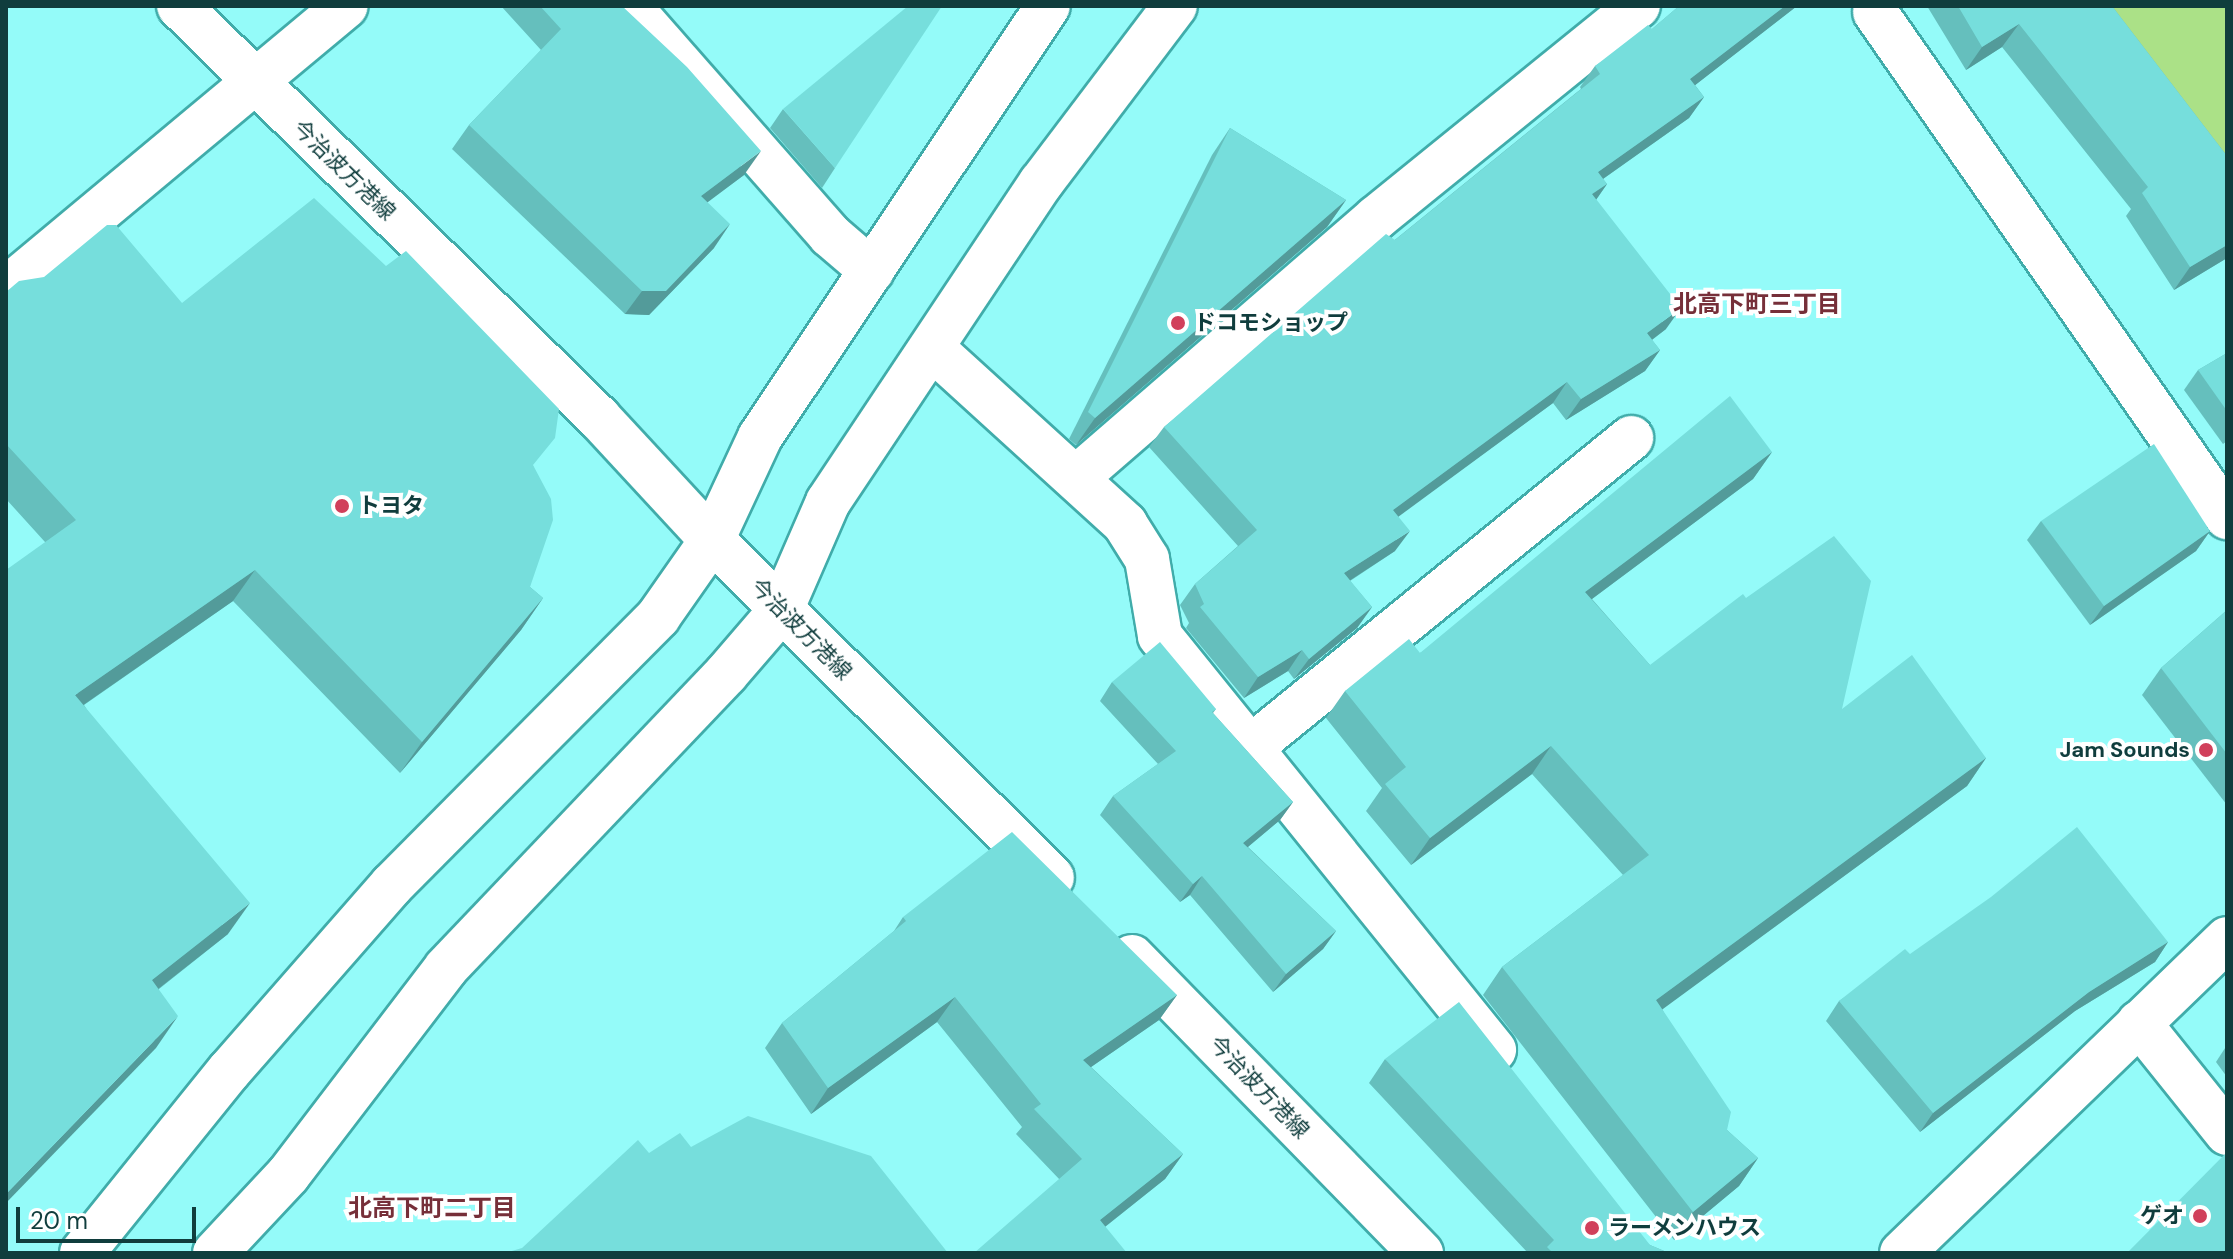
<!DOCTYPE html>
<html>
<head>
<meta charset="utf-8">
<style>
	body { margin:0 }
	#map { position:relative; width:2233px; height:1259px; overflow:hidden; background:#94fbf9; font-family:"DM Sans","Noto Sans JP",sans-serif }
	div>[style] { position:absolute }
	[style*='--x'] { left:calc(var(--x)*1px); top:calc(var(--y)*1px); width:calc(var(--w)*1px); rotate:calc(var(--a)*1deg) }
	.green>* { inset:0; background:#abe187 }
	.roads { filter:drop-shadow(2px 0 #40acaa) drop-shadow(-2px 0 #40acaa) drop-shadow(0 2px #40acaa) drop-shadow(0 -2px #40acaa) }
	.minor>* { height:44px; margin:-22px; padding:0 22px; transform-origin:22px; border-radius:22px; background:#fff }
	.major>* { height:44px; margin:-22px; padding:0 22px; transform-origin:22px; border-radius:22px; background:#fff }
	.wall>* { inset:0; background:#65bfbd }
	.shaded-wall>* { inset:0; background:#539b9a }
	.building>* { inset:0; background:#76dedc }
	.dots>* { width:22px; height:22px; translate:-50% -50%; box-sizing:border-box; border:4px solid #fff; border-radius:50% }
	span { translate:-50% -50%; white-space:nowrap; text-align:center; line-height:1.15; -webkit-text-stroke:8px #fff; paint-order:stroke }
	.street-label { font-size:22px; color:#103d3d }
	.poi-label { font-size:22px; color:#103d3d; font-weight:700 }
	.left { translate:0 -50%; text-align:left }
	.right { translate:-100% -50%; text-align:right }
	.neighbourhood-label { font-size:24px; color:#762f39; font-weight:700 }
	.frame { position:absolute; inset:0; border:8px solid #103d3d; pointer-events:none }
	.scale { position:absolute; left:16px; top:1207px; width:180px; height:36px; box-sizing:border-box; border:4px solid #103d3d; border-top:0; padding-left:10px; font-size:24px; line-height:28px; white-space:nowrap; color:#103d3d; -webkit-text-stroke:6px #fff; paint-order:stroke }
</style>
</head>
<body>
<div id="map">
	<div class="green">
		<i style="clip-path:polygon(2102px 6px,2227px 6px,2227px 184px)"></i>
	</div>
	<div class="roads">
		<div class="minor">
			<i style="--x:629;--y:6;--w:305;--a:48.7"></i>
			<i style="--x:830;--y:235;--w:55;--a:40.6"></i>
			<i style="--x:1875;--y:12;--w:616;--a:55.12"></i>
			<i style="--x:6;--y:289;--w:442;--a:-39.8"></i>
			<i style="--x:933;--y:349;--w:260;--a:42.3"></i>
			<i style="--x:1125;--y:524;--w:41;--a:57.8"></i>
			<i style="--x:1147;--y:559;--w:78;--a:80.4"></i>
			<i style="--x:1160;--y:636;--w:532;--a:51.1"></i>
			<i style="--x:1076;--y:478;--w:397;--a:-40.9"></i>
			<i style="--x:1376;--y:218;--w:337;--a:-39"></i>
			<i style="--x:1251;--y:747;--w:490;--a:-39.1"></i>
			<i style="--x:2139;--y:1023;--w:141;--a:51.3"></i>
			<i style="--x:82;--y:1253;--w:234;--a:-51.1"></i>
			<i style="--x:229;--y:1071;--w:247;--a:-48.8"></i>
			<i style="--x:392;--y:885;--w:378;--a:-45.2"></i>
			<i style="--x:658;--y:617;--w:94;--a:-55"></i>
			<i style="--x:712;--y:540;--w:114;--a:-65"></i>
			<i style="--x:760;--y:437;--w:518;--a:-56.25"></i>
			<i style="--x:215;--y:1253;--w:107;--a:-46.9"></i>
			<i style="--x:288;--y:1175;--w:260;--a:-52.6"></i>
			<i style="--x:446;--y:968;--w:406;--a:-46.4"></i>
			<i style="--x:726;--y:674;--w:84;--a:-49.3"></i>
			<i style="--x:781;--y:610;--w:118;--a:-66.5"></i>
			<i style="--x:828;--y:502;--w:384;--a:-56.3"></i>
			<i style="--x:1041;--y:183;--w:222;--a:-52.9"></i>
			<i style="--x:1902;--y:1253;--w:452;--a:-44"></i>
		</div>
		<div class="major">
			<i style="--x:179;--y:6;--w:588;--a:44.45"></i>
			<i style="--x:599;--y:418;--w:166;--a:47.2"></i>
			<i style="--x:712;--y:540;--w:479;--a:44.8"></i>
			<i style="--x:1132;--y:957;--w:414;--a:45.7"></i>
		</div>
	</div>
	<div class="wall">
		<i style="clip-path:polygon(501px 6px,622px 6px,744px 175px,707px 202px,714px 248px,649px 315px,625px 314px,452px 149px,469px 125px,541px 50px)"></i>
		<i style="clip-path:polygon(1679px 6px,1797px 6px,1695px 85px,1704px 97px,1689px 118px,1603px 179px,1607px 184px,1596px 200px,1666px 329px,1652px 340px,1660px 350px,1645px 371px,1566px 420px,1553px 403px,1398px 516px,1395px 551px,1350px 581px,1372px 607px,1357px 628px,1294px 679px,1288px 671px,1244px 698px,1186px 628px,1189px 623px,1180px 605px,1195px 584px,1238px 546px,1149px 447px,1164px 427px,1581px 89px,1580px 87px,1595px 66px,1652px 29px)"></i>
		<i style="clip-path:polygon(1927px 6px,2112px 6px,2227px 156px,2227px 258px,2174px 290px,2126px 216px,2131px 209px,2002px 47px,1966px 70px)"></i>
		<i style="clip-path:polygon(783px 109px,835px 168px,822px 188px,770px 128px)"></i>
		<i style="clip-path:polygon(1230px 128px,1346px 200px,1327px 227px,1076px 445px,1069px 439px,1212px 155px)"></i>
		<i style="clip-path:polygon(6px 292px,182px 303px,534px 467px,530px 587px,543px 598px,521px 630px,400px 773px,233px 601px,84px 705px,228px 934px,159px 989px,156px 1048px,45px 542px,6px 499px)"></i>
		<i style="clip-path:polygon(2227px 353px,2227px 441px,2223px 444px,2184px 390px,2198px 370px)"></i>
		<i style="clip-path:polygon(1772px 452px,1753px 479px,1592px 599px,1650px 665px,1842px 709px,1986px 758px,1967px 786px,1662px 1009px,1727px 1130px,1758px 1158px,1739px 1186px,1674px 1240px,1483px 995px,1502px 967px,1623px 875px,1532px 774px,1411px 865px,1366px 811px,1382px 788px,1326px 718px,1345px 691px,1420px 653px)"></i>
		<i style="clip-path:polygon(2041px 521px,2210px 531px,2196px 551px,2090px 625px,2027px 540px)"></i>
		<i style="clip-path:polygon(2227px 610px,2227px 805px,2142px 695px,2161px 668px)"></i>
		<i style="clip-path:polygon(1112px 682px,1216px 709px,1213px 713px,1293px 802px,1280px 820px,1248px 847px,1336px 931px,1323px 949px,1273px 992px,1190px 895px,1180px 902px,1100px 815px,1113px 796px,1158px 764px,1100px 701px)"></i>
		<i style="clip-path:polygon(903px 917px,1177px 995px,1159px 1020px,1091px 1067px,1183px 1154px,1165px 1179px,1105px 1227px,1016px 1134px,1022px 1127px,937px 1022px,811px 1114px,765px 1048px,782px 1023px,894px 931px)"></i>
		<i style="clip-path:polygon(2168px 942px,2155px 962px,2075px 1011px,1920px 1132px,1826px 1021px,1839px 1001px,1910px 954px)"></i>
		<i style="clip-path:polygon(2227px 1045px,2227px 1077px,2216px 1062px)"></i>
		<i style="clip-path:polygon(1385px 1059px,1650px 1245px,1669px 1253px,1528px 1253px,1369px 1083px)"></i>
	</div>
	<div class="shaded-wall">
		<i style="clip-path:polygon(1785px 6px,1797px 6px,1676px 100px,1690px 79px)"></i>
		<i style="clip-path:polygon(2019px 24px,2002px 47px,1966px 70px,1982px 47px)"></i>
		<i style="clip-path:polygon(1704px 97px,1689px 118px,1583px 193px,1598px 172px)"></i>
		<i style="clip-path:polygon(761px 151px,744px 175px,684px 220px,701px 196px)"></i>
		<i style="clip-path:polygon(1607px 184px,1593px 204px,1592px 194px)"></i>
		<i style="clip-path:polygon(1346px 200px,1327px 227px,1076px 445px,1095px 418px)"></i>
		<i style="clip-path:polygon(730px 224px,714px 248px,649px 315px,625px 314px,642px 291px)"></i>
		<i style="clip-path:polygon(2227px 245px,2227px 258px,2174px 290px,2190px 267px)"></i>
		<i style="clip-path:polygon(1681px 308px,1666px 329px,1633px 354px,1647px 333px)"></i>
		<i style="clip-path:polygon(1660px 350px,1645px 371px,1566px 420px,1581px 399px)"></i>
		<i style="clip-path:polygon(1567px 382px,1553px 403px,1379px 531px,1393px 510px)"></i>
		<i style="clip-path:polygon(1772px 452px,1753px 479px,1565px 619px,1585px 592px)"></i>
		<i style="clip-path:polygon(1410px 531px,1395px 551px,1329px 594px,1344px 573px)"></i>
		<i style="clip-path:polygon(2210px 531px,2196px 551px,2090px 625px,2104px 606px)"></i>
		<i style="clip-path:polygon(255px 570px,233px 601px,53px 726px,75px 695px)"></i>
		<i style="clip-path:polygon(543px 598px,521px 630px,400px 773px,422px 742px)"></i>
		<i style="clip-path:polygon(1372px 607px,1357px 628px,1294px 679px,1309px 659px)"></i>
		<i style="clip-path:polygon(1302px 650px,1288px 671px,1244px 698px,1258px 677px)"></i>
		<i style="clip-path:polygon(1551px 746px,1532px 774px,1411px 865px,1430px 838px)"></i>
		<i style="clip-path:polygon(1986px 758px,1967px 786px,1637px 1028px,1656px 1000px)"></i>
		<i style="clip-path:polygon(1293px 802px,1280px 820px,1231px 861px,1243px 843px)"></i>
		<i style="clip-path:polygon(1202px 876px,1190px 895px,1180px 902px,1193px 884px)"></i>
		<i style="clip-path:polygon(250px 903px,228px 934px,130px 1011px,152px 980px)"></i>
		<i style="clip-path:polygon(1336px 931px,1323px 949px,1273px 992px,1286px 974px)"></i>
		<i style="clip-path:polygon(2168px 942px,2155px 962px,2075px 1011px,1920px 1132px,1933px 1113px,2089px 992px)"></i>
		<i style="clip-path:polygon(1177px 995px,1159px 1020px,1065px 1085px,1083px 1060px)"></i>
		<i style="clip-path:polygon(955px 997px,937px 1022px,811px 1114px,828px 1088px)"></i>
		<i style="clip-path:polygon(178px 1016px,156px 1048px,6px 1203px,6px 1194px)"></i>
		<i style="clip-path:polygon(1183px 1154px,1165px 1179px,1082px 1245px,1100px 1220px)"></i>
		<i style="clip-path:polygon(1758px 1158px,1739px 1186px,1674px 1240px,1693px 1212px)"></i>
	</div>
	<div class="building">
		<i style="clip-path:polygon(540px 6px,622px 6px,687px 67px,761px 151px,701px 196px,730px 224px,666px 291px,642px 291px,469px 125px,561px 29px)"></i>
		<i style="clip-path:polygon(908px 6px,942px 6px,835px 168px,783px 109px)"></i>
		<i style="clip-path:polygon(1679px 6px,1785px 6px,1690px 79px,1704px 97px,1598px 172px,1607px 184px,1592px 194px,1681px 308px,1647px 333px,1660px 350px,1581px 399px,1567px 382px,1393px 510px,1410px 531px,1344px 573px,1372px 607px,1309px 659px,1302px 650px,1258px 677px,1200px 607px,1204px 604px,1195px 584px,1257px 530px,1164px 427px,1386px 234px,1395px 240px,1600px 74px,1595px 66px,1648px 25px,1652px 29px)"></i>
		<i style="clip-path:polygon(1958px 6px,2112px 6px,2227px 156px,2227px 245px,2190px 267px,2142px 193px,2148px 187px,2019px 24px,1982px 47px)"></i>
		<i style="clip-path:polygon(1230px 128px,1346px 200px,1095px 418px,1088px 412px)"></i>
		<i style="clip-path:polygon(314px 198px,386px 266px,406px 251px,559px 409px,555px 438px,533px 465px,551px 499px,553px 520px,530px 587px,543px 598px,422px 742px,255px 570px,75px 695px,250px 903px,152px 980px,178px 1016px,6px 1194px,6px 570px,76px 520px,6px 444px,6px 292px,19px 281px,44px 277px,107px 225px,116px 225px,182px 303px)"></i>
		<i style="clip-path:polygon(2227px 353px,2227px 411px,2198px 370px)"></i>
		<i style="clip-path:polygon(1730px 396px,1772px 452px,1585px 592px,1650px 665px,1743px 594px,1746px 598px,1834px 536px,1871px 581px,1842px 709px,1912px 655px,1986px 758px,1656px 1000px,1731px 1112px,1727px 1130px,1758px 1158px,1693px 1212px,1502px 967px,1649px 855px,1551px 746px,1430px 838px,1385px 784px,1406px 767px,1345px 691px,1409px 639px,1420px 653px)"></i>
		<i style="clip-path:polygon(2154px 444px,2210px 531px,2104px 606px,2041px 521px)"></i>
		<i style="clip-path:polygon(2227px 610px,2227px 754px,2161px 668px)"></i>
		<i style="clip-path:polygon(1160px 642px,1216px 709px,1212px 712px,1293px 802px,1243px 843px,1336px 931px,1286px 974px,1202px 876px,1193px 884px,1113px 796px,1176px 751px,1112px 682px)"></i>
		<i style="clip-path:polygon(2077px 827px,2168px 942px,2089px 992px,1933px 1113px,1839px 1001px,1905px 949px,1910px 954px,1991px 897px)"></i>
		<i style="clip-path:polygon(1012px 832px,1177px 995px,1083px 1060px,1183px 1154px,1100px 1220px,1127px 1253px,974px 1253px,1082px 1159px,1034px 1109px,1041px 1104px,955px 997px,828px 1088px,782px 1023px,906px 921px,903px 917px)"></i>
		<i style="clip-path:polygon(1459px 1002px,1650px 1245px,1669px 1253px,1553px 1253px,1547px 1247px,1554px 1240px,1385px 1059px)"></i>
		<i style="clip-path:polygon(748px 1116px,871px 1156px,948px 1253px,505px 1253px,522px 1248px,638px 1140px,649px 1153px,680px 1133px,691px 1147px)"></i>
		<i style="clip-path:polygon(2227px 1152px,2227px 1253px,2127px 1253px)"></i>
	</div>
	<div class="dots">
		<i style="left:1178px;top:323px;background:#d1405b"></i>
		<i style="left:342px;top:506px;background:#d1405b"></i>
		<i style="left:2206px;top:750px;background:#d1405b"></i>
		<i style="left:2200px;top:1216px;background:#d1405b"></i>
		<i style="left:1592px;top:1228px;background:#d1405b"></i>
	</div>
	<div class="street-label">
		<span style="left:344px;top:170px;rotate:44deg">今治波方港線</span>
		<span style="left:801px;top:629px;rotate:45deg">今治波方港線</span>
		<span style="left:1259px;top:1087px;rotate:46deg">今治波方港線</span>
	</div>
	<div class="poi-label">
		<span class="left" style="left:1194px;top:323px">ドコモショップ</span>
		<span class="left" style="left:358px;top:506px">トヨタ</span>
		<span class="right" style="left:2190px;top:750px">Jam Sounds</span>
		<span class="right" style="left:2184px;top:1216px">ゲオ</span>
		<span class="left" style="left:1608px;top:1228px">ラーメンハウス</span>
	</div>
	<div class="neighbourhood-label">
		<span style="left:1757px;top:304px">北高下町三丁目</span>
		<span style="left:432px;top:1208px">北高下町二丁目</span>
	</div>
	<div class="frame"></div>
	<div class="scale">20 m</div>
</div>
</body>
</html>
